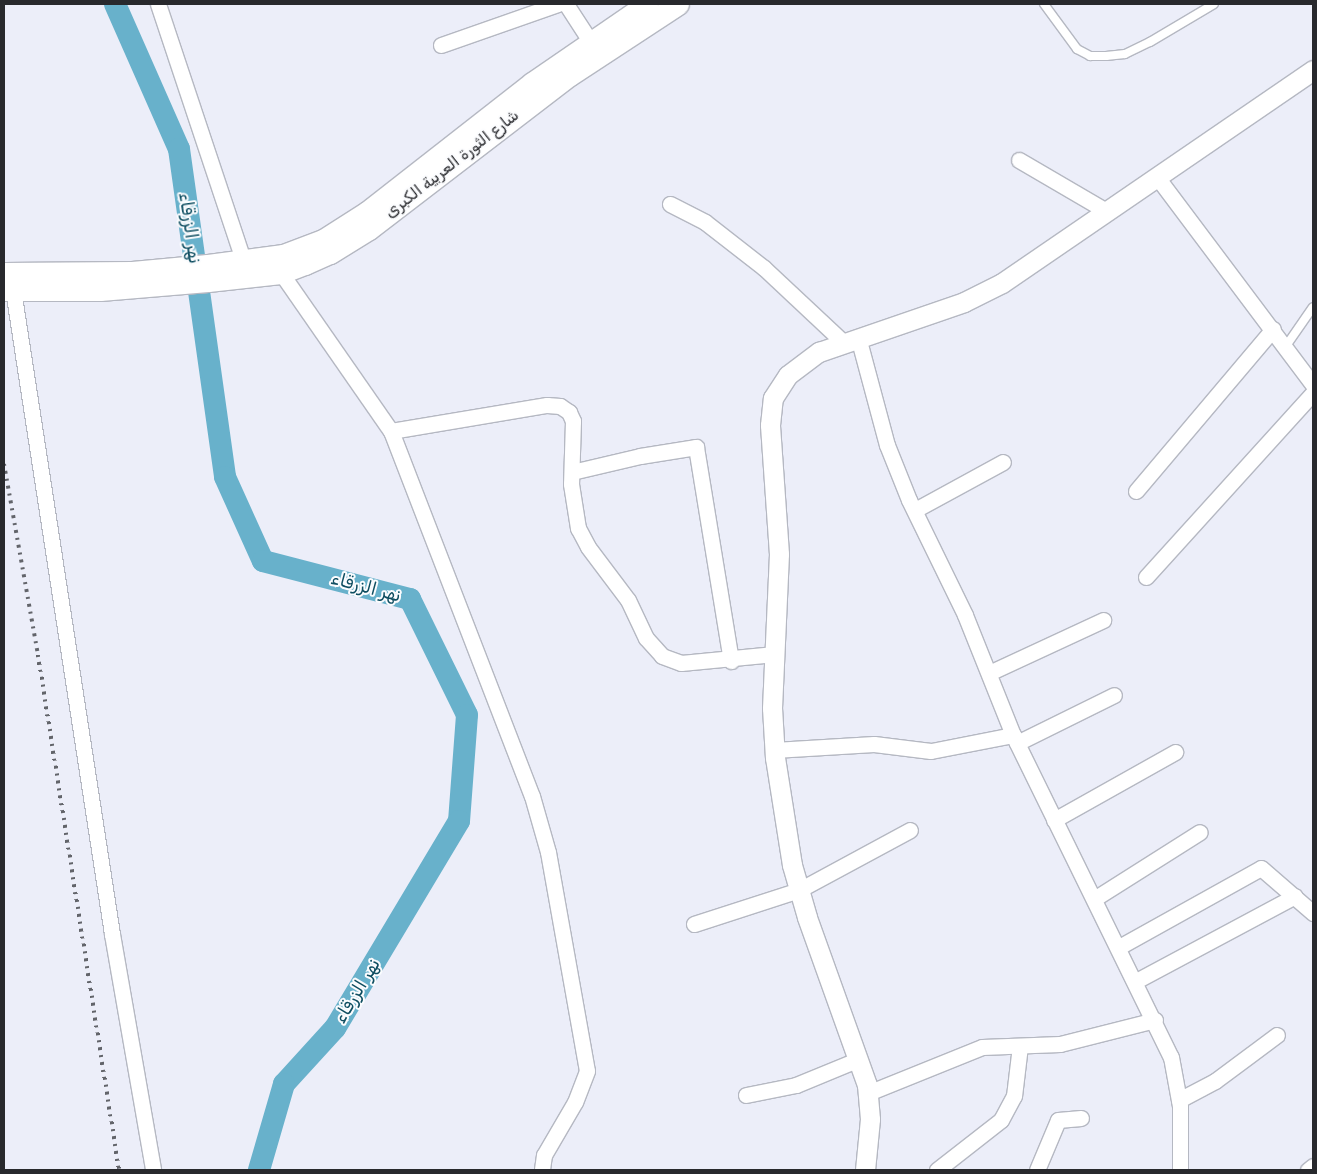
<!DOCTYPE html>
<html>
<head>
<meta charset="utf-8">
<style>
	body { margin:0 }
	#map { position:relative; width:1317px; height:1174px; overflow:hidden; background:#eceef9; font-family:Rubik,"Noto Sans Arabic",sans-serif }
	div>[style] { position:absolute }
	[style*='--x'] { left:calc(var(--x)*1px); top:calc(var(--y)*1px); width:calc(var(--w)*1px); rotate:calc(var(--a)*1deg) }
	.river>* { height:22px; margin:-11px; padding:0 11px; transform-origin:11px; border-radius:11px; background:#68b1cb }
	.roads { filter:drop-shadow(1px 0 #b5b8c2) drop-shadow(-1px 0 #b5b8c2) drop-shadow(0 1px #b5b8c2) drop-shadow(0 -1px #b5b8c2) }
	.service>* { height:8px; margin:-4px; padding:0 4px; transform-origin:4px; border-radius:4px; background:#fff }
	.minor>* { height:15px; margin:-7.5px; padding:0 7.5px; transform-origin:7.5px; border-radius:7.5px; background:#fff }
	.tertiary>* { height:19px; margin:-9.5px; padding:0 9.5px; transform-origin:9.5px; border-radius:9.5px; background:#fff }
	.secondary>* { height:21px; margin:-10.5px; padding:0 10.5px; transform-origin:10.5px; border-radius:10.5px; background:#fff }
	.rail>* { height:4px; margin-top:-2px; transform-origin:0; background:repeating-linear-gradient(90deg,#62646a 0 2.5px,transparent 0 7.5px) }
	span { translate:-50% -50%; white-space:nowrap; text-align:center; line-height:1.15; -webkit-text-stroke:4px #fbfcfe; paint-order:stroke }
	.street-label { font-size:16px; color:#28292d }
	.water-label { font-size:18px; color:#0f4e61; font-style:italic }
	.frame { position:absolute; inset:0; border:5px solid #28292d; pointer-events:none }
</style>
</head>
<body>
<div id="map">
	<div class="river">
		<i style="--x:115;--y:4;--w:158;--a:66.2"></i>
		<i style="--x:179;--y:149;--w:331;--a:82"></i>
		<i style="--x:225;--y:477;--w:92;--a:65.7"></i>
		<i style="--x:263;--y:561;--w:152;--a:14.5"></i>
		<i style="--x:410;--y:599;--w:129;--a:63.8"></i>
		<i style="--x:467;--y:715;--w:106;--a:94.3"></i>
		<i style="--x:459;--y:821;--w:241;--a:120.9"></i>
		<i style="--x:335;--y:1028;--w:76;--a:132.3"></i>
		<i style="--x:284;--y:1084;--w:90;--a:106.2"></i>
	</div>
	<div class="roads">
		<div class="service">
			<i style="--x:1044;--y:4;--w:56;--a:53.7"></i>
			<i style="--x:1077;--y:49;--w:15;--a:28"></i>
			<i style="--x:1090;--y:56;--w:16;--a:0"></i>
			<i style="--x:1106;--y:56;--w:19;--a:-6"></i>
			<i style="--x:1125;--y:54;--w:28;--a:-26"></i>
			<i style="--x:1150;--y:42;--w:74;--a:-30.7"></i>
			<i style="--x:1286;--y:346;--w:47;--a:-55.3"></i>
		</div>
		<div class="minor">
			<i style="--x:158;--y:4;--w:270;--a:71.6"></i>
			<i style="--x:566;--y:4;--w:44;--a:57"></i>
			<i style="--x:441;--y:45;--w:124;--a:-19.3"></i>
			<i style="--x:1019;--y:160;--w:103;--a:30.3"></i>
			<i style="--x:1157;--y:177;--w:260;--a:53.1"></i>
			<i style="--x:670;--y:204;--w:39;--a:27"></i>
			<i style="--x:705;--y:222;--w:75;--a:37.9"></i>
			<i style="--x:764;--y:268;--w:108;--a:43.1"></i>
			<i style="--x:281;--y:273;--w:193;--a:55.2"></i>
			<i style="--x:391;--y:431;--w:158;--a:-9.5"></i>
			<i style="--x:547;--y:405;--w:13;--a:4"></i>
			<i style="--x:560;--y:406;--w:11;--a:34"></i>
			<i style="--x:569;--y:412;--w:10;--a:66"></i>
			<i style="--x:573;--y:421;--w:63;--a:91.8"></i>
			<i style="--x:571;--y:484;--w:45;--a:81"></i>
			<i style="--x:578;--y:528;--w:21;--a:62"></i>
			<i style="--x:588;--y:547;--w:66;--a:53"></i>
			<i style="--x:628;--y:600;--w:42;--a:64.7"></i>
			<i style="--x:646;--y:638;--w:24;--a:48"></i>
			<i style="--x:662;--y:656;--w:20;--a:20"></i>
			<i style="--x:681;--y:663;--w:94;--a:-5.5"></i>
			<i style="--x:13;--y:290;--w:652;--a:81.26"></i>
			<i style="--x:112;--y:934;--w:240;--a:80.1"></i>
			<i style="--x:858;--y:337;--w:112;--a:75"></i>
			<i style="--x:887;--y:445;--w:59;--a:68.2"></i>
			<i style="--x:909;--y:500;--w:128;--a:64"></i>
			<i style="--x:965;--y:615;--w:129;--a:68.2"></i>
			<i style="--x:1013;--y:735;--w:359;--a:63.9"></i>
			<i style="--x:1171;--y:1057;--w:50;--a:79.6"></i>
			<i style="--x:1180;--y:1106;--w:64;--a:90"></i>
			<i style="--x:391;--y:431;--w:391;--a:68.9"></i>
			<i style="--x:532;--y:796;--w:58;--a:74.1"></i>
			<i style="--x:548;--y:852;--w:222;--a:79.9"></i>
			<i style="--x:587;--y:1071;--w:33;--a:111"></i>
			<i style="--x:575;--y:1102;--w:61;--a:120.3"></i>
			<i style="--x:544;--y:1155;--w:15;--a:98"></i>
			<i style="--x:572;--y:472;--w:70;--a:-13.2"></i>
			<i style="--x:640;--y:456;--w:57;--a:-9.1"></i>
			<i style="--x:696;--y:447;--w:217;--a:80.7"></i>
			<i style="--x:1136;--y:491;--w:212;--a:-49.8"></i>
			<i style="--x:915;--y:510;--w:100;--a:-28.6"></i>
			<i style="--x:1146;--y:577;--w:248;--a:-47.8"></i>
			<i style="--x:989;--y:673;--w:126;--a:-24.9"></i>
			<i style="--x:1017;--y:743;--w:108;--a:-26.3"></i>
			<i style="--x:774;--y:750;--w:100;--a:-3.4"></i>
			<i style="--x:874;--y:744;--w:57;--a:7"></i>
			<i style="--x:931;--y:751;--w:84;--a:-11"></i>
			<i style="--x:1054;--y:820;--w:139;--a:-29.3"></i>
			<i style="--x:1094;--y:899;--w:125;--a:-32.3"></i>
			<i style="--x:694;--y:924;--w:110;--a:-17.9"></i>
			<i style="--x:799;--y:890;--w:126;--a:-28.4"></i>
			<i style="--x:1119;--y:947;--w:162;--a:-29.1"></i>
			<i style="--x:1261;--y:868;--w:69;--a:40.9"></i>
			<i style="--x:1136;--y:981;--w:180;--a:-28.1"></i>
			<i style="--x:868;--y:1093;--w:123;--a:-22"></i>
			<i style="--x:982;--y:1047;--w:78;--a:-2.2"></i>
			<i style="--x:1060;--y:1044;--w:98;--a:-14.2"></i>
			<i style="--x:746;--y:1095;--w:51;--a:-11.3"></i>
			<i style="--x:796;--y:1085;--w:68;--a:-22.4"></i>
			<i style="--x:1179;--y:1100;--w:41;--a:-27.8"></i>
			<i style="--x:1215;--y:1081;--w:77;--a:-36.6"></i>
			<i style="--x:937;--y:1170;--w:81;--a:-38"></i>
			<i style="--x:1001;--y:1120;--w:27;--a:-62"></i>
			<i style="--x:1014;--y:1096;--w:50;--a:-83.2"></i>
			<i style="--x:1037;--y:1170;--w:54;--a:-67.2"></i>
			<i style="--x:1058;--y:1120;--w:23;--a:-5"></i>
			<i style="--x:1308;--y:1170;--w:6;--a:-39"></i>
		</div>
		<div class="tertiary">
			<i style="--x:865;--y:1170;--w:51;--a:-84.4"></i>
			<i style="--x:870;--y:1119;--w:34;--a:-95"></i>
			<i style="--x:867;--y:1085;--w:178;--a:-109.7"></i>
			<i style="--x:807;--y:917;--w:54;--a:-106.1"></i>
			<i style="--x:792;--y:865;--w:108;--a:-99"></i>
			<i style="--x:775;--y:758;--w:50;--a:-93.4"></i>
			<i style="--x:772;--y:708;--w:154;--a:-87.4"></i>
			<i style="--x:779;--y:554;--w:129;--a:-94"></i>
			<i style="--x:770;--y:425;--w:27;--a:-84"></i>
			<i style="--x:773;--y:398;--w:27;--a:-57"></i>
			<i style="--x:788;--y:375;--w:39;--a:-37"></i>
			<i style="--x:819;--y:352;--w:153;--a:-19"></i>
			<i style="--x:964;--y:302;--w:42;--a:-26.6"></i>
			<i style="--x:1002;--y:283;--w:377;--a:-34.4"></i>
		</div>
		<div class="secondary">
			<i style="--x:4;--y:273;--w:128;--a:-0.4"></i>
			<i style="--x:132;--y:272;--w:76;--a:-5.3"></i>
			<i style="--x:208;--y:265;--w:76;--a:-7.6"></i>
			<i style="--x:283;--y:255;--w:43;--a:-20.6"></i>
			<i style="--x:323;--y:240;--w:52;--a:-32.5"></i>
			<i style="--x:367;--y:212;--w:209;--a:-38"></i>
			<i style="--x:532;--y:83;--w:140;--a:-34.5"></i>
			<i style="--x:4;--y:290;--w:96;--a:0"></i>
			<i style="--x:100;--y:290;--w:108;--a:-4.8"></i>
			<i style="--x:208;--y:281;--w:73;--a:-6.3"></i>
			<i style="--x:281;--y:273;--w:26;--a:-21"></i>
			<i style="--x:305;--y:264;--w:27;--a:-24"></i>
			<i style="--x:330;--y:253;--w:46;--a:-31.6"></i>
			<i style="--x:369;--y:229;--w:253;--a:-37.5"></i>
			<i style="--x:570;--y:75;--w:129;--a:-33.3"></i>
		</div>
	</div>
	<div class="rail">
		<i style="--x:4;--y:464;--w:194;--a:79.9"></i>
		<i style="--x:38;--y:655;--w:521;--a:81.06"></i>
	</div>
	<div class="street-label">
		<span style="left:452px;top:164px;rotate:-38deg">شارع الثورة العربية الكبرى</span>
	</div>
	<div class="water-label">
		<span style="left:190px;top:228px;rotate:82deg">نهر الزرقاء</span>
		<span style="left:366px;top:587px;rotate:15deg">نهر الزرقاء</span>
		<span style="left:357px;top:991px;rotate:-59deg">نهر الزرقاء</span>
	</div>
	<div class="frame"></div>
</div>
</body>
</html>
